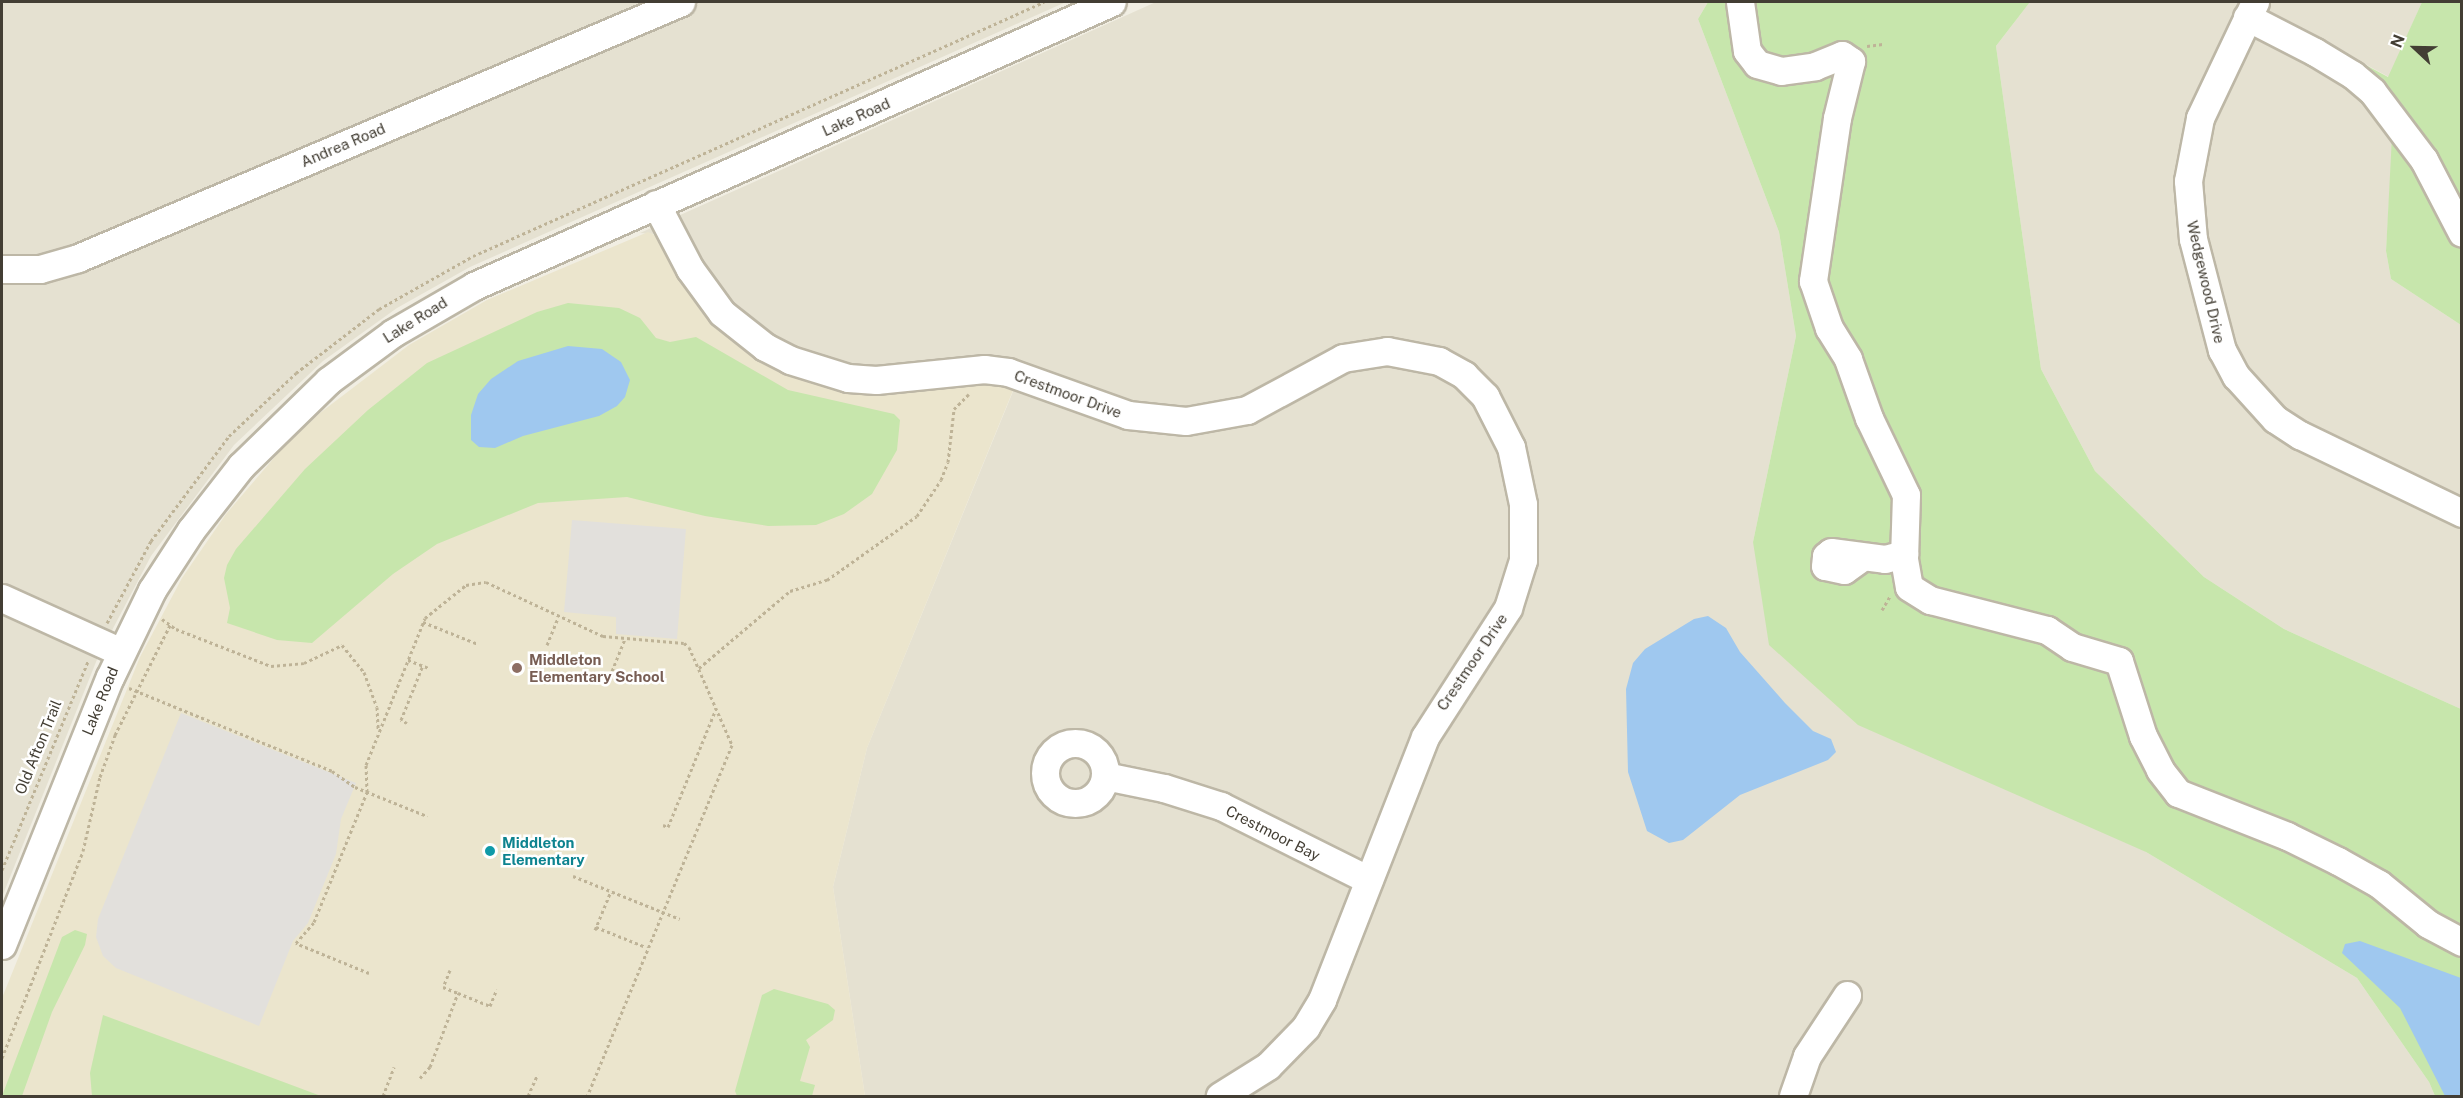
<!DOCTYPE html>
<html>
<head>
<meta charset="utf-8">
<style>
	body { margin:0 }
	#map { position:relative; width:2463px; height:1098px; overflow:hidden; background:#f1eee3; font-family:"Public Sans",sans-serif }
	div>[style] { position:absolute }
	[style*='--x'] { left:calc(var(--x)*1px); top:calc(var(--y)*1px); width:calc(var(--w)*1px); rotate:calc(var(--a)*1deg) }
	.residential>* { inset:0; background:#e5e1d1 }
	.education>* { inset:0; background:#ebe5cd }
	.green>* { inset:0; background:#c7e6ac }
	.parking>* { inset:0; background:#e2e0dc }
	.water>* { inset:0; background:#9fc8ef }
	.path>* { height:3px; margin-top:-1.5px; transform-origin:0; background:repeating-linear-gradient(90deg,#beb397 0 3px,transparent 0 6px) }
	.roads { filter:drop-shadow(2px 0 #bdb7a6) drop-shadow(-2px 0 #bdb7a6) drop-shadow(0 2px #bdb7a6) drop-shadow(0 -2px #bdb7a6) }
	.minor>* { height:27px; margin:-13.5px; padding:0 13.5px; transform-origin:13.5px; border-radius:13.5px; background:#fff }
	.minor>.ring { margin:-13.5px; padding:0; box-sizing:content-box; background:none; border:27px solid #fff; border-radius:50% }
	.dots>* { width:16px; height:16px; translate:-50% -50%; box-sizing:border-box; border:3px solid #fff; border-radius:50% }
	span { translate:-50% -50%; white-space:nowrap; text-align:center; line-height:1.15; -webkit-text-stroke:5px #fff; paint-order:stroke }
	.street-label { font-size:15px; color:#433e34 }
	.education-label { font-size:15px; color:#785e54; font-weight:700 }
	.left { translate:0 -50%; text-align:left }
	.culture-label { font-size:15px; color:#0d838f; font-weight:700 }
	.frame { position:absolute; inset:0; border:3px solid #433e34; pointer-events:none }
	.north { position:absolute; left:2385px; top:18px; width:60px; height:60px; -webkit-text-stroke:4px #fff; paint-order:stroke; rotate:292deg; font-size:16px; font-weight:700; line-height:24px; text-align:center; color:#433e34 }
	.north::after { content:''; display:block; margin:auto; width:21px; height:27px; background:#433e34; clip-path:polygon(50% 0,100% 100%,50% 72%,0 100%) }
</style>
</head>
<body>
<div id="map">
	<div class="residential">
		<i style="clip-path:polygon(2px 2px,1066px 2px,470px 267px,397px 308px,323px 361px,234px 445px,151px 556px,98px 657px,2px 897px)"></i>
		<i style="clip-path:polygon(1156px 2px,1708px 2px,1698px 19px,1779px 232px,1796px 336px,1753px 542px,2146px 852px,2357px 978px,2429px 1082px,2435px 1096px,865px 1096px,833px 887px,867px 748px,1014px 389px,980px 383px,902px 392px,859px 392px,789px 372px,654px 234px,640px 233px)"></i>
		<i style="clip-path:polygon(2030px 2px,2422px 2px,2389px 77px,2266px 11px,2344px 80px,2393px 136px,2386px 251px,2391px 279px,2461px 325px,2461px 709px,2284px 629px,2204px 577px,2095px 471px,2041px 369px,1996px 46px)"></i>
	</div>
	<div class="education">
		<i style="clip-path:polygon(648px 232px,659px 237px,789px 372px,859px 392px,902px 392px,980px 383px,1014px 388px,867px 748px,833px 887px,865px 1096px,2px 1096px,2px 998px,140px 657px,182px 578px,226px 514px,280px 451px,320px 413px,409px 345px,487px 300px)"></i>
	</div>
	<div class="green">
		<i style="clip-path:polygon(1708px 2px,2030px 2px,1996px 46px,2041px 369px,2095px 471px,2204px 577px,2284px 629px,2461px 709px,2461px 1096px,2435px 1096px,2429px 1082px,2357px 978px,2146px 852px,1858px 725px,1769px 645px,1753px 542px,1796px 336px,1779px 232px,1698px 19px)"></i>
		<i style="clip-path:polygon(2422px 2px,2461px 2px,2461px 325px,2391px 279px,2386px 251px,2392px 136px,2344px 80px,2253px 36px,2265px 11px,2388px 77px)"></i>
		<i style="clip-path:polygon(568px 303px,619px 308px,640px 318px,656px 338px,670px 342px,696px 337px,788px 390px,894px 414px,900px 420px,897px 450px,872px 494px,844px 514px,816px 525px,768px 526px,705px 516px,627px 497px,538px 503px,437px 544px,393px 574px,312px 643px,277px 640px,227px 623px,230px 608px,224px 578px,227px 565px,236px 549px,305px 469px,368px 410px,427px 363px,537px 312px)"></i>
		<i style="clip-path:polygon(75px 930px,87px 934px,85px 945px,52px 1012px,22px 1096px,2px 1096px,62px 937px)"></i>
		<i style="clip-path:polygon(774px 989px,828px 1004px,835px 1010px,833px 1020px,806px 1040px,810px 1047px,800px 1081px,815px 1085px,812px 1096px,737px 1096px,735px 1091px,762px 995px)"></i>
		<i style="clip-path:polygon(103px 1015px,321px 1096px,92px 1096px,90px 1073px)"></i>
	</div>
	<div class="parking">
		<i style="clip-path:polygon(572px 520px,686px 529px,677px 639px,616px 634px,616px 617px,564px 612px)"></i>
		<i style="clip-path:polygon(181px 713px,356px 783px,341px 819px,336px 854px,308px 923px,293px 941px,259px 1026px,116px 968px,103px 956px,96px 937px,98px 919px)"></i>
	</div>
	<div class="water">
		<i style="clip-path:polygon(568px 346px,602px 349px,621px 362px,630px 380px,625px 397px,617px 406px,599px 416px,523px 436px,495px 448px,479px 447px,471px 440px,471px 415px,478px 394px,491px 379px,518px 361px)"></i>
		<i style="clip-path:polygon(1708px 616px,1726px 628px,1740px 652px,1785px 703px,1813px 731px,1831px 739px,1836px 752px,1828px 760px,1740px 795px,1683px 840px,1669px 843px,1647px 831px,1628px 772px,1626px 689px,1633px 663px,1645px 649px,1694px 619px)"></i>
		<i style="clip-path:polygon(2360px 941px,2461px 978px,2461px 1096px,2445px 1096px,2400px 1008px,2342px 953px,2345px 944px)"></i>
	</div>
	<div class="path">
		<i style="--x:1867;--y:46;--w:16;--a:-7"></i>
		<i style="--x:1882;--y:610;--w:16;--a:-60"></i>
		<i style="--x:162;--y:619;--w:17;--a:36"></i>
		<i style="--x:176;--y:629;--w:102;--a:21.3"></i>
		<i style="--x:271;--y:666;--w:33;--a:-5"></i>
		<i style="--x:304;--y:663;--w:42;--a:-25.3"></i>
		<i style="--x:342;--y:645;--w:35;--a:51"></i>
		<i style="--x:364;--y:672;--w:37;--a:70"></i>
		<i style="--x:377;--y:707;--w:22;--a:87"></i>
		<i style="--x:423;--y:622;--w:59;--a:21.8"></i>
		<i style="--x:107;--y:623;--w:93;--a:-61.8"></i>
		<i style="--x:151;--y:541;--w:131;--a:-53.4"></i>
		<i style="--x:229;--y:436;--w:92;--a:-43.2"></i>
		<i style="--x:296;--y:373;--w:105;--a:-37.6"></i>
		<i style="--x:379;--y:309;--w:108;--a:-29.4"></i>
		<i style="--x:473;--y:256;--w:625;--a:-23.98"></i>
		<i style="--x:547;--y:645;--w:29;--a:-68"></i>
		<i style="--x:408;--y:660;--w:22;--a:21"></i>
		<i style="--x:699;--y:668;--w:119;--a:-40.2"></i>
		<i style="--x:790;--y:591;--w:39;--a:-17"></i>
		<i style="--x:827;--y:580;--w:110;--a:-35.4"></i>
		<i style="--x:917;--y:516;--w:43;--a:-56.3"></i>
		<i style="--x:941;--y:480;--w:19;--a:-69"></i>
		<i style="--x:948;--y:462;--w:53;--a:-83.5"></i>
		<i style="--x:954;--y:409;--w:21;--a:-45"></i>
		<i style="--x:612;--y:671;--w:35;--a:-68"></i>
		<i style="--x:129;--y:688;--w:219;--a:22.2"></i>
		<i style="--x:332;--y:771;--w:28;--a:35"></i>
		<i style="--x:355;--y:787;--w:78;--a:21.9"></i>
		<i style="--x:407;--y:723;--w:7;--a:-153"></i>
		<i style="--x:401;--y:720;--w:59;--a:-68.2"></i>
		<i style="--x:663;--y:825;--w:5;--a:22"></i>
		<i style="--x:668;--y:827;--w:127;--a:-67.9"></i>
		<i style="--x:2;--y:870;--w:226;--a:-67.6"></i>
		<i style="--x:573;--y:876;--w:115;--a:21.9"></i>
		<i style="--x:596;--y:927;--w:54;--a:21.8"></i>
		<i style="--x:595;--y:930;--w:42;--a:-67.7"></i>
		<i style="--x:450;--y:970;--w:18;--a:112"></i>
		<i style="--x:443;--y:987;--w:16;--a:22"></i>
		<i style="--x:458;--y:993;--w:35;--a:22"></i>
		<i style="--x:490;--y:1006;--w:18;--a:-68"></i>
		<i style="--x:369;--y:973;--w:79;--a:-157.7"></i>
		<i style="--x:296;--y:943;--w:28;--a:-49"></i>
		<i style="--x:314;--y:922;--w:140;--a:-67.8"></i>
		<i style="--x:367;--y:792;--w:27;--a:-92"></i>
		<i style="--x:366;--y:765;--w:158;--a:-68.1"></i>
		<i style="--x:425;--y:618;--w:53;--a:-38.8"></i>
		<i style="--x:466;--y:585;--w:20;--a:-9"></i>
		<i style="--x:486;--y:582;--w:129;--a:24.8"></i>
		<i style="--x:603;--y:636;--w:81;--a:4.9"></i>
		<i style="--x:684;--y:643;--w:6;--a:39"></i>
		<i style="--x:689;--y:647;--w:107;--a:66.3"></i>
		<i style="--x:732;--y:745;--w:380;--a:112.4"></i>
		<i style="--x:2;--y:1058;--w:222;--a:-68.6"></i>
		<i style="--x:83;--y:851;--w:76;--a:-77.1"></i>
		<i style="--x:100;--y:777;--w:45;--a:-70.3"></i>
		<i style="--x:115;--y:735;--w:123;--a:-63.4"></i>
		<i style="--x:420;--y:1078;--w:15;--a:-48"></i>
		<i style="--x:430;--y:1067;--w:79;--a:-69.3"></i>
		<i style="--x:383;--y:1096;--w:31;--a:-69"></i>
		<i style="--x:528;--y:1096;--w:24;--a:-66"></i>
	</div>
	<div class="roads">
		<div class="minor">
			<i style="--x:1740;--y:2;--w:49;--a:81.9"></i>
			<i style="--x:1747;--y:51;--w:16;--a:52"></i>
			<i style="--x:1757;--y:64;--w:25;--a:16"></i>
			<i style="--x:1781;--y:71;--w:34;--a:-8"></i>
			<i style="--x:1815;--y:66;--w:29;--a:-22"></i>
			<i style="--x:1842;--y:55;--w:11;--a:34"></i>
			<i style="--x:1851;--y:61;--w:59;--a:103.8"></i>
			<i style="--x:1837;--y:118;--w:165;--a:98.4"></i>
			<i style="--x:1813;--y:281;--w:50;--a:71.2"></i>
			<i style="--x:1829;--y:328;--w:36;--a:58"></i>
			<i style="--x:1848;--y:359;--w:63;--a:70.4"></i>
			<i style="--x:1869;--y:418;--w:85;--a:64.3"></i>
			<i style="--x:1906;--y:495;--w:64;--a:91.8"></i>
			<i style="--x:1904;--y:559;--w:28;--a:80"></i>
			<i style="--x:1909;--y:587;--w:25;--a:32"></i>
			<i style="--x:1930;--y:600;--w:121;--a:14.4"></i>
			<i style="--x:2047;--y:630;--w:30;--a:34"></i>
			<i style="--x:2072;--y:647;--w:49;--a:16.6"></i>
			<i style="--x:2119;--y:661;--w:79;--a:72.3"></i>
			<i style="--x:2143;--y:736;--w:38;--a:63"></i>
			<i style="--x:2160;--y:770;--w:29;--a:52"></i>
			<i style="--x:2178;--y:793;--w:117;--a:21.5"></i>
			<i style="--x:2287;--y:836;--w:57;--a:26.1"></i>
			<i style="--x:2338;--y:861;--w:47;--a:29.3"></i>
			<i style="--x:2379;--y:884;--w:63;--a:39.2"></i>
			<i style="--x:2428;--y:924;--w:38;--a:28"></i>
			<i style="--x:2255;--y:2;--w:128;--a:115.4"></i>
			<i style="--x:2200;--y:118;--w:64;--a:100.8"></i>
			<i style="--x:2188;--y:181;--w:58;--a:85.1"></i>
			<i style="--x:2193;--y:239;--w:115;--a:75.4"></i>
			<i style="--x:2222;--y:350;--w:30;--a:62"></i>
			<i style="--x:2236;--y:376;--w:58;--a:47.8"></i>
			<i style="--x:2275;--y:419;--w:30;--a:33"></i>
			<i style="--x:2300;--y:435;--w:180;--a:25.7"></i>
			<i style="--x:2247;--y:17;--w:76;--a:27.2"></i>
			<i style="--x:2315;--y:52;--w:44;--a:31.2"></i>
			<i style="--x:2353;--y:75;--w:25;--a:40"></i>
			<i style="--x:2372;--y:91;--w:86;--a:53"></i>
			<i style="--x:2424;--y:160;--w:82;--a:62.5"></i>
			<i style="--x:656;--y:204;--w:73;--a:62.4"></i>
			<i style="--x:690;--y:269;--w:54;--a:54"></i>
			<i style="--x:722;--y:313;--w:55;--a:38.3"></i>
			<i style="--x:765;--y:347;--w:28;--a:27"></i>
			<i style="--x:790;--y:360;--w:61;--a:17.2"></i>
			<i style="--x:848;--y:378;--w:28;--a:4"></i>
			<i style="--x:876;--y:380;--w:109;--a:-5.8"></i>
			<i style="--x:984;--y:369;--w:24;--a:7"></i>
			<i style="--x:1008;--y:372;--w:127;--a:19.7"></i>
			<i style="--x:1128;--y:415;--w:58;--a:5.9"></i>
			<i style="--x:1186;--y:421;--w:62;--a:-10.2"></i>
			<i style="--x:1247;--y:410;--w:109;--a:-28.4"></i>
			<i style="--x:1343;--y:358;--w:45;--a:-9"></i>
			<i style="--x:1387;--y:351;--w:53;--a:10.9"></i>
			<i style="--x:1439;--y:361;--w:29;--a:29"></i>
			<i style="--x:1464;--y:375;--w:30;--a:45"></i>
			<i style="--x:1485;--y:396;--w:57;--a:63"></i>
			<i style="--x:1511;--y:447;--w:58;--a:78.1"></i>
			<i style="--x:1523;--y:504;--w:56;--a:90"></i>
			<i style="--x:1523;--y:560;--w:50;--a:107.4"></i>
			<i style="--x:1508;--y:608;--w:153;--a:122.8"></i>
			<i style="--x:1425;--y:737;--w:282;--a:111.4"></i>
			<i style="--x:1322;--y:1000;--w:31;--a:121"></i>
			<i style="--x:1306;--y:1027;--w:54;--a:134.3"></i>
			<i style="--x:1268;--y:1066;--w:57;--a:148"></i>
			<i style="--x:2;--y:269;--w:38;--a:0"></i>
			<i style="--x:40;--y:269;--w:40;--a:-16"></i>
			<i style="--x:78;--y:258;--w:655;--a:-23"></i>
			<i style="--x:1862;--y:557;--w:22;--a:144"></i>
			<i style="--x:1844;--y:570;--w:19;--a:-168"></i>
			<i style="--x:1825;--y:566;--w:10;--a:-84"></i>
			<i style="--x:1826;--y:556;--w:6;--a:-39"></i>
			<i style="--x:1831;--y:552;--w:54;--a:7.4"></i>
			<i style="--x:1885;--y:559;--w:20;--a:-15"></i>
			<i style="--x:2;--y:598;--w:131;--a:24.4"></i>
			<i class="ring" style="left:1045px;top:743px;width:33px;height:33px"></i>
			<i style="--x:1105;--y:776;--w:60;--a:11.5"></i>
			<i style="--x:1164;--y:788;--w:60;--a:17.5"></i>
			<i style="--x:1221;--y:806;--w:165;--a:26.6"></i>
			<i style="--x:2;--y:945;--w:289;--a:-68.1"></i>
			<i style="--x:110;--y:677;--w:97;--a:-64.2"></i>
			<i style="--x:152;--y:590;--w:72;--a:-57"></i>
			<i style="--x:191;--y:530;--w:81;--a:-52"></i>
			<i style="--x:241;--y:466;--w:122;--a:-44.3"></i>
			<i style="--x:328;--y:381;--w:81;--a:-36.4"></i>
			<i style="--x:393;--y:333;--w:94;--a:-30.1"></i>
			<i style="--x:474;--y:286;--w:698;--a:-24"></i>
			<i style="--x:1793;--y:1096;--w:42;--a:-70.7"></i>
			<i style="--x:1807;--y:1056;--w:73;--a:-56.7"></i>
		</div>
	</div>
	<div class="dots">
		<i style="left:517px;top:668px;background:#8d6e63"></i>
		<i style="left:490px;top:851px;background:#0f9aa8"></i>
	</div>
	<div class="street-label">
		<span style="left:856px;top:117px;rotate:-24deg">Lake Road</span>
		<span style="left:343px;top:145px;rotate:-23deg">Andrea Road</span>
		<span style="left:2206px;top:282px;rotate:77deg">Wedgewood Drive</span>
		<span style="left:415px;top:320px;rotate:-32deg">Lake Road</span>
		<span style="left:1068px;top:394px;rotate:20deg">Crestmoor Drive</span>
		<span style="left:1472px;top:662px;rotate:-56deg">Crestmoor Drive</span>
		<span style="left:100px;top:701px;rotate:-68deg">Lake Road</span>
		<span style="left:38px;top:747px;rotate:-68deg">Old Afton Trail</span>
		<span style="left:1273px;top:833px;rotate:27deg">Crestmoor Bay</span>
	</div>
	<div class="education-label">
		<span class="left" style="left:529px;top:668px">Middleton<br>Elementary School</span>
	</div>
	<div class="culture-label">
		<span class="left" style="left:502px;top:851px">Middleton<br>Elementary</span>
	</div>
	<div class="frame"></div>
	<div class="north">N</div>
</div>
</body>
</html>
